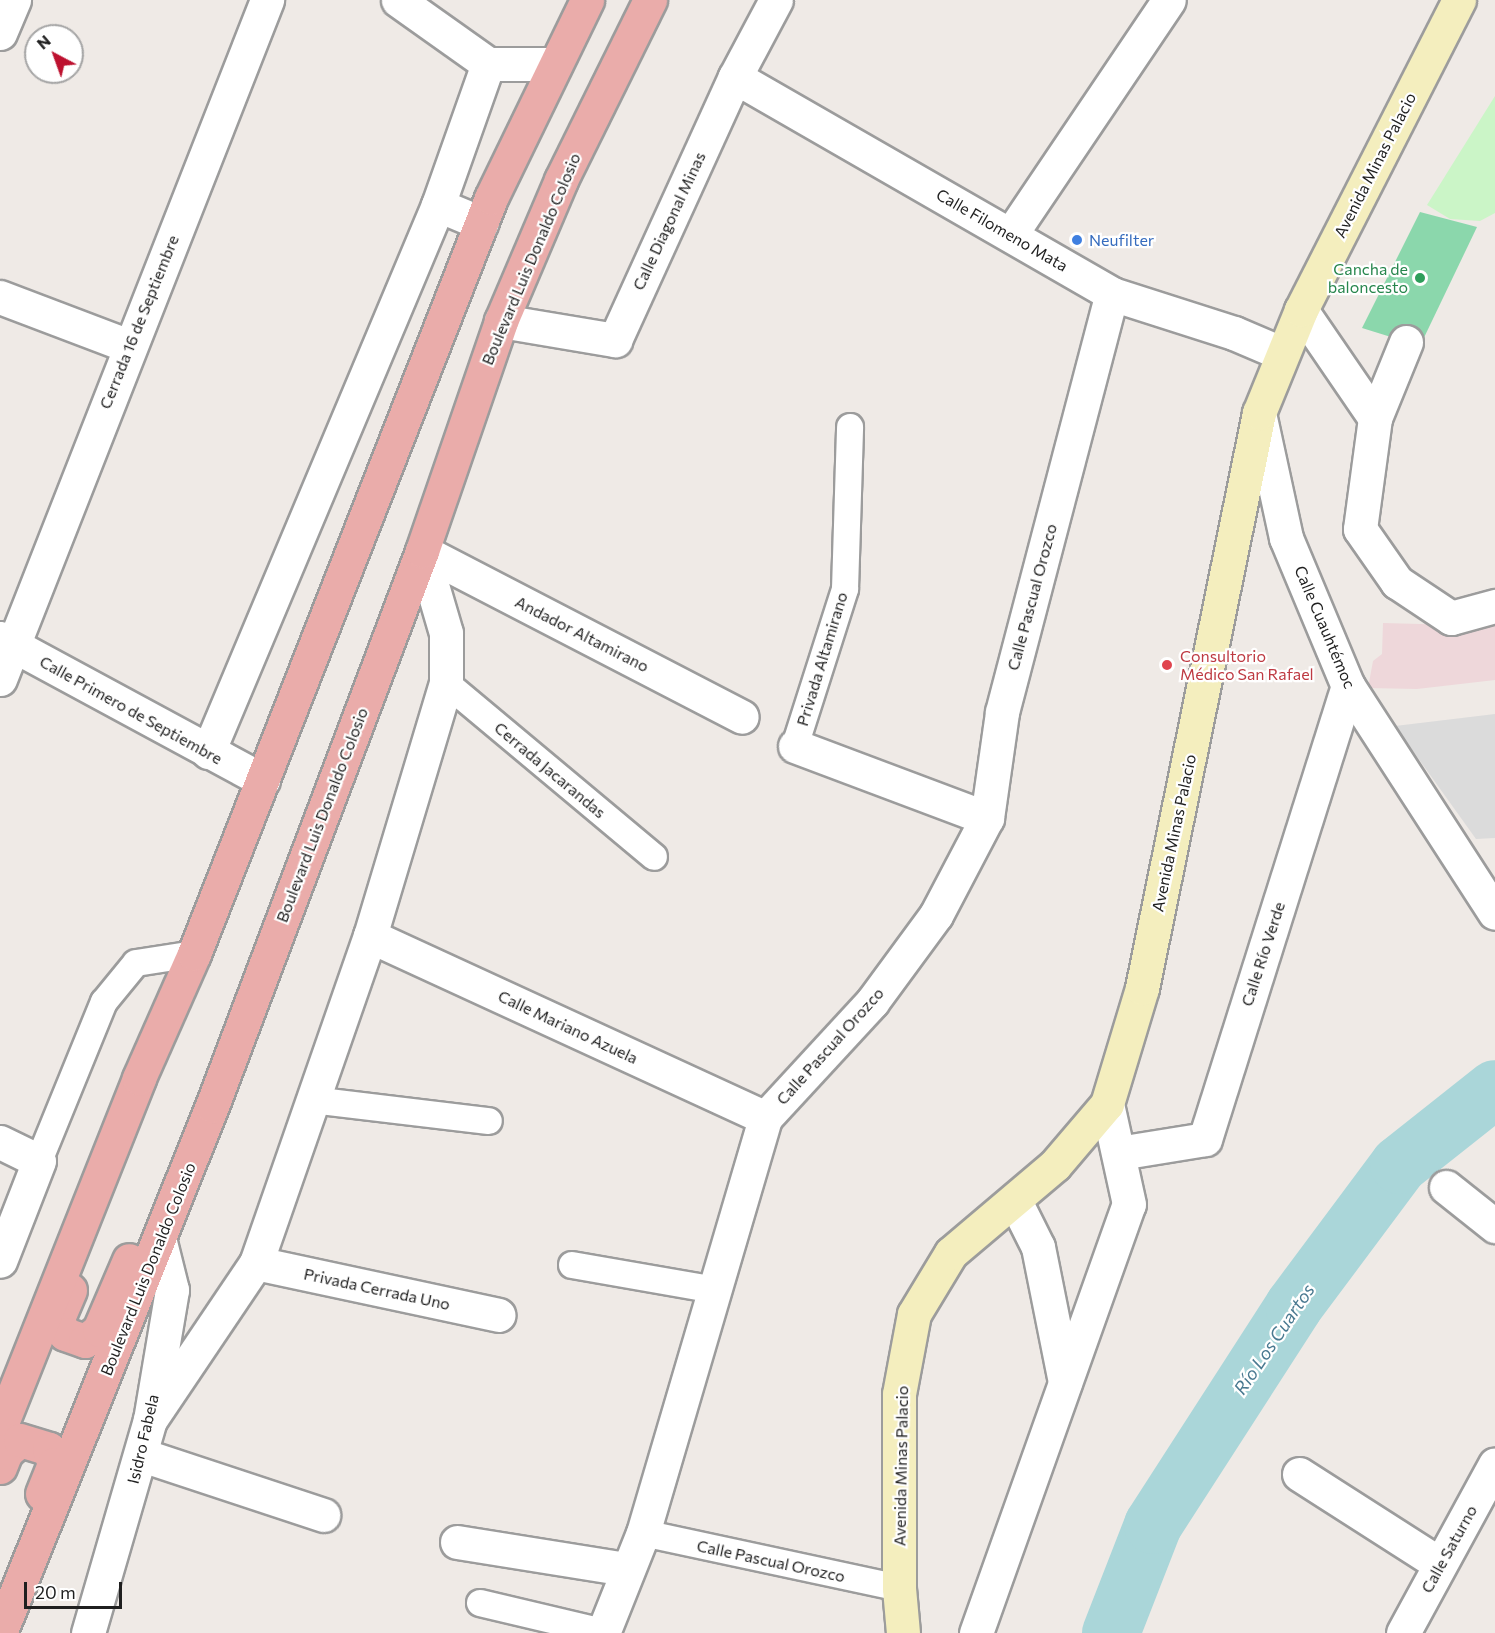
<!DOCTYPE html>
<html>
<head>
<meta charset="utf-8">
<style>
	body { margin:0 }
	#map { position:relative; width:1495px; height:1633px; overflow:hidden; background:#efeae6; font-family:Commissioner,sans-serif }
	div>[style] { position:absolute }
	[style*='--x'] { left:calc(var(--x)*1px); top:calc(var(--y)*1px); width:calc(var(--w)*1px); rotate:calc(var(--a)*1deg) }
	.commercial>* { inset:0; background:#eed7da }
	.park>* { inset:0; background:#cbf5c7 }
	.pitch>* { inset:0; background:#8bd7ac }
	.parking>* { inset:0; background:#dbdbdb }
	.river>* { height:58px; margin:-29px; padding:0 29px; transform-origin:29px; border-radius:29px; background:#aad6d9 }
	.roads { filter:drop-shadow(2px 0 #9c9c9c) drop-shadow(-2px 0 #9c9c9c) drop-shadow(0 2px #9c9c9c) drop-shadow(0 -2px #9c9c9c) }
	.pedestrian>* { height:26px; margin:-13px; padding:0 13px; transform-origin:13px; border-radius:13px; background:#fff }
	.minor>* { height:33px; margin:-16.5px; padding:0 16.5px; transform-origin:16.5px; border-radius:16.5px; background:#fff }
	.tertiary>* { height:33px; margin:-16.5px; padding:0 16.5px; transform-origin:16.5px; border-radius:16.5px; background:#fff }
	.secondary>* { height:33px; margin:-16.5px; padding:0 16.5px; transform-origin:16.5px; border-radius:16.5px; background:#f4eebe }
	.trunk>* { height:33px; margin:-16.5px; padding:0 16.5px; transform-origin:16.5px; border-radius:16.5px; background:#eaacaa }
	.dots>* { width:16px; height:16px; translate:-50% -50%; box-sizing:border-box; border:3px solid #fff; border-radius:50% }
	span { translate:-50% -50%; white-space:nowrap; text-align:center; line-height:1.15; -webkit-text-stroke:4.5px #fff; paint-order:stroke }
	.street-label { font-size:16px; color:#1f1f1f }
	.shop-label { font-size:16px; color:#366cbe }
	.left { translate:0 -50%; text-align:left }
	.leisure-label { font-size:16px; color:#27864d }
	.right { translate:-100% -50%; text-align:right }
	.health-label { font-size:16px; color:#be3a42 }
	.water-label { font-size:18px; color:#497990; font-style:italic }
	.north { position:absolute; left:24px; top:24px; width:60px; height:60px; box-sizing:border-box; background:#fff; border:2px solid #a5a5a5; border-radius:50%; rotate:319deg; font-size:16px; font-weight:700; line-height:24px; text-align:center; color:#1f1f1f }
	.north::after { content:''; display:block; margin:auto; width:21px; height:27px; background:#bd112f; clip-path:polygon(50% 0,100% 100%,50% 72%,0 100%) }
	.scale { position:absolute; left:24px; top:1582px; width:98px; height:27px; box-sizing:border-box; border:3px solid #1f1f1f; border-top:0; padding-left:8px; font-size:18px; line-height:21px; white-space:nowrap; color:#1f1f1f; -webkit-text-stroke:4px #fff; paint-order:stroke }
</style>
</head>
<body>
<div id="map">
	<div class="commercial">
		<i style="clip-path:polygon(1383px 623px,1495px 626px,1495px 680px,1417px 689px,1368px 688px,1373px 661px,1382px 654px)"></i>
	</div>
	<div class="park">
		<i style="clip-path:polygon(1495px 96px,1495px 213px,1480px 221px,1450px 219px,1427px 205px)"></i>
	</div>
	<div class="pitch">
		<i style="clip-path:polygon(1420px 212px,1477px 227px,1420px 346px,1362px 328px)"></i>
	</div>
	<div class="parking">
		<i style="clip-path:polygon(1495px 714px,1495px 838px,1476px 839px,1395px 726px)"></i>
	</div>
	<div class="river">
		<i style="--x:1111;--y:1633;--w:116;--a:-68.7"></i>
		<i style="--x:1153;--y:1525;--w:260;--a:-57.2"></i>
		<i style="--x:1294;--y:1306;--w:176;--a:-53.3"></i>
		<i style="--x:1399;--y:1165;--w:122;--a:-38.4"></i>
	</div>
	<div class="roads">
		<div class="pedestrian">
			<i style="--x:446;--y:683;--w:271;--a:39.9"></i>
			<i style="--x:795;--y:746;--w:165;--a:-72.3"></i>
			<i style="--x:845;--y:589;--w:162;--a:-88.2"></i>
			<i style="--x:312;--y:1100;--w:178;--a:6.8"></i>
			<i style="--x:39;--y:1161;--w:172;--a:-67.8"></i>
			<i style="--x:104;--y:1002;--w:50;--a:-50.6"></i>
			<i style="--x:136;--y:963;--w:59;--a:-8.8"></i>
			<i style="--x:572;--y:1265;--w:145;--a:9.9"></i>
			<i style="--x:643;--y:1533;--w:262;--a:12.1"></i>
			<i style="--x:480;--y:1603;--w:126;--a:13.3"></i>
		</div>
		<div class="minor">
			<i style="--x:398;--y:0;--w:110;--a:35.4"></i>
			<i style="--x:735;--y:77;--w:435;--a:29.9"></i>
			<i style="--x:1112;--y:294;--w:128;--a:17.7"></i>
			<i style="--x:1234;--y:333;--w:51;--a:23.1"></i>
			<i style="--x:438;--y:205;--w:47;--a:22.7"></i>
			<i style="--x:1011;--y:234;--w:282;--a:-56"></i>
			<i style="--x:0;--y:297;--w:138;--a:20.8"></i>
			<i style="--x:1301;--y:310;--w:131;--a:55.6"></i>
			<i style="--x:501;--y:321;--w:116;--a:9.5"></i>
			<i style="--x:615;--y:340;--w:289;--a:-65.5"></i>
			<i style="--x:735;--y:77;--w:87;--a:-62"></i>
			<i style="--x:1406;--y:342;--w:82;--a:112.2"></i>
			<i style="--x:1375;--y:418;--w:112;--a:97.7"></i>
			<i style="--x:1360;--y:529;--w:65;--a:55.1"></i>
			<i style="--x:1397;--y:582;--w:65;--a:33.7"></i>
			<i style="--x:1451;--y:618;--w:46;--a:-15.3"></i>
			<i style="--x:1259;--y:413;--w:128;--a:77.8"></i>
			<i style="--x:1286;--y:538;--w:160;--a:67.3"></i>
			<i style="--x:1348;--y:686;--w:270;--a:57.1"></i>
			<i style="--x:422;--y:551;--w:360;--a:27.4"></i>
			<i style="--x:0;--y:638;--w:299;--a:28.4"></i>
			<i style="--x:0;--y:679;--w:730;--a:-68.53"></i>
			<i style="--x:795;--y:746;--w:205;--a:20.6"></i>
			<i style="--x:208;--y:752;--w:593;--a:-67.19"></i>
			<i style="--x:438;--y:205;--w:150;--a:-70.5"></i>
			<i style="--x:488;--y:64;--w:67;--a:0"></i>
			<i style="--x:370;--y:936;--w:435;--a:24.7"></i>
			<i style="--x:0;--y:1142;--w:43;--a:26"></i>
			<i style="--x:39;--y:1161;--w:107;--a:111.3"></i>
			<i style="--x:1119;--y:1153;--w:87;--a:-9.2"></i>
			<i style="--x:1205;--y:1139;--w:475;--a:-72.5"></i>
			<i style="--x:1446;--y:1187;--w:63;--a:38.5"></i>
			<i style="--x:1015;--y:1201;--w:51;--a:63.4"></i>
			<i style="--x:1038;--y:1247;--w:138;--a:78.7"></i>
			<i style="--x:256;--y:1263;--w:248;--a:12.1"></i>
			<i style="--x:150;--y:1420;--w:189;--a:-56"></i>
			<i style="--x:256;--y:1263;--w:346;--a:-70.8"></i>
			<i style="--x:370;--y:936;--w:264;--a:-73.3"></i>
			<i style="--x:446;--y:683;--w:50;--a:-90"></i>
			<i style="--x:446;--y:633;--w:85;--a:-106.3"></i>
			<i style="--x:142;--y:1455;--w:191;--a:18.3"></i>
			<i style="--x:1299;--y:1474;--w:167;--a:32.6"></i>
			<i style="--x:457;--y:1542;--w:171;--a:9.1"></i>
			<i style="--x:88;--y:1633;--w:222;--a:-73.8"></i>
			<i style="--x:150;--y:1420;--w:132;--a:-80.4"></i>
			<i style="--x:172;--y:1290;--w:49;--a:-104"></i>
			<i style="--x:603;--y:1633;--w:108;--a:-68.2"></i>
			<i style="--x:643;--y:1533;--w:433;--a:-73.6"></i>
			<i style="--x:765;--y:1118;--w:158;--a:-47.3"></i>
			<i style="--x:872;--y:1002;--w:108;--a:-53.7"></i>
			<i style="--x:936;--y:915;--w:110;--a:-62.3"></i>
			<i style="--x:987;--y:818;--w:107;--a:-81.9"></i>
			<i style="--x:1002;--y:712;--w:432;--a:-75.3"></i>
			<i style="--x:976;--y:1633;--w:455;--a:-70.4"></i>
			<i style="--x:1129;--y:1204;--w:102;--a:-102.4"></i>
			<i style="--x:1403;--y:1633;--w:192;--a:-61.4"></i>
		</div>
		<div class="tertiary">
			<i style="--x:0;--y:33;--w:36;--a:-67"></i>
		</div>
		<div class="secondary">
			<i style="--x:903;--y:1633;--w:45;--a:-95.1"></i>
			<i style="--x:899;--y:1588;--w:194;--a:-90"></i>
			<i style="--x:899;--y:1394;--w:81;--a:-79.4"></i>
			<i style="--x:914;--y:1314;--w:71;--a:-58.8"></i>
			<i style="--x:951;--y:1253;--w:136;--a:-40.2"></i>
			<i style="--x:1055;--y:1165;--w:80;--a:-49.6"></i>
			<i style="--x:1107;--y:1104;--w:121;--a:-73.2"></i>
			<i style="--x:1142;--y:988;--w:587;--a:-78.5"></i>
			<i style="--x:1259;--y:413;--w:111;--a:-67.8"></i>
			<i style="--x:1301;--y:310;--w:348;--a:-63"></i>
		</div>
		<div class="trunk">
			<i style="--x:70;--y:1290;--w:34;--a:113"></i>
			<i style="--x:57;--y:1321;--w:15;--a:58"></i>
			<i style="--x:65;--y:1334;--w:21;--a:19"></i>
			<i style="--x:85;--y:1341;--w:18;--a:-38"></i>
			<i style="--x:99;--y:1330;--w:76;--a:-66.8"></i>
			<i style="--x:0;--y:1428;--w:377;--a:-68.3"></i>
			<i style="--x:139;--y:1078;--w:136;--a:-66.1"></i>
			<i style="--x:194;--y:954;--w:812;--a:-68.55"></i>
			<i style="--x:491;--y:198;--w:220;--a:-64.1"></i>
			<i style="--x:0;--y:1467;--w:16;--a:-68"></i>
			<i style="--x:6;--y:1452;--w:18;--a:-41"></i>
			<i style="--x:20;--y:1440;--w:30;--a:17"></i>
			<i style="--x:49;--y:1449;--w:16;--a:72"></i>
			<i style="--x:54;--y:1464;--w:32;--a:112"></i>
			<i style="--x:0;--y:1633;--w:568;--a:-68.09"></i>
			<i style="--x:212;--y:1106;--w:593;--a:-69.27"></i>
			<i style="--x:422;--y:551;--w:243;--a:-71"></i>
			<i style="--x:501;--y:321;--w:153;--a:-66.9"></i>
			<i style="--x:561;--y:180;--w:201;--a:-63.7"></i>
		</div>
	</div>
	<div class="dots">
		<i style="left:1077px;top:240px;background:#3f7fe0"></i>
		<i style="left:1420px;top:278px;background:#2e9e5b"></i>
		<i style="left:1167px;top:665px;background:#e0444e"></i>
	</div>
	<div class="street-label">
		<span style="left:1375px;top:165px;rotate:-63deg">Avenida Minas Palacio</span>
		<span style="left:669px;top:221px;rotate:-65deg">Calle Diagonal Minas</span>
		<span style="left:1002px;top:230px;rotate:30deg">Calle Filomeno Mata</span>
		<span style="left:531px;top:259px;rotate:-67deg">Boulevard Luis Donaldo Colosio</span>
		<span style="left:139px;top:322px;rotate:-68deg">Cerrada 16 de Septiembre</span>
		<span style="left:1032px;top:597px;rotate:-75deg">Calle Pascual Orozco</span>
		<span style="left:1325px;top:627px;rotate:67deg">Calle Cuauhtémoc</span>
		<span style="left:582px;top:634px;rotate:27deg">Andador Altamirano</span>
		<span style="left:822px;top:659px;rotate:-73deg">Privada Altamirano</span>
		<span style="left:131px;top:710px;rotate:29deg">Calle Primero de Septiembre</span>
		<span style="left:550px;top:770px;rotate:40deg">Cerrada Jacarandas</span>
		<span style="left:322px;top:815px;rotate:-69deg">Boulevard Luis Donaldo Colosio</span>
		<span style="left:1174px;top:833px;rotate:-78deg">Avenida Minas Palacio</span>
		<span style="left:1263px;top:954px;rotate:-72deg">Calle Río Verde</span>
		<span style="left:568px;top:1027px;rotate:25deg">Calle Mariano Azuela</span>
		<span style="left:830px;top:1046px;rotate:-48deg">Calle Pascual Orozco</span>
		<span style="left:148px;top:1269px;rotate:-68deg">Boulevard Luis Donaldo Colosio</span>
		<span style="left:377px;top:1289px;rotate:12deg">Privada Cerrada Uno</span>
		<span style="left:143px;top:1439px;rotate:-77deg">Isidro Fabela</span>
		<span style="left:901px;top:1466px;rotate:-89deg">Avenida Minas Palacio</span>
		<span style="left:1449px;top:1549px;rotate:-61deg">Calle Saturno</span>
		<span style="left:771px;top:1561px;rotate:12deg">Calle Pascual Orozco</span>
	</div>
	<div class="shop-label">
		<span class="left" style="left:1089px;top:240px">Neufilter</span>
	</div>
	<div class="leisure-label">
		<span class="right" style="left:1408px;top:278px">Cancha de<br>baloncesto</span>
	</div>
	<div class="health-label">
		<span class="left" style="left:1180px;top:665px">Consultorio<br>Médico San Rafael</span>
	</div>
	<div class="water-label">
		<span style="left:1274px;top:1339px;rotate:-56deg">Río Los Cuartos</span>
	</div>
	<div class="north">N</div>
	<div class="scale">20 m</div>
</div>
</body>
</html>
